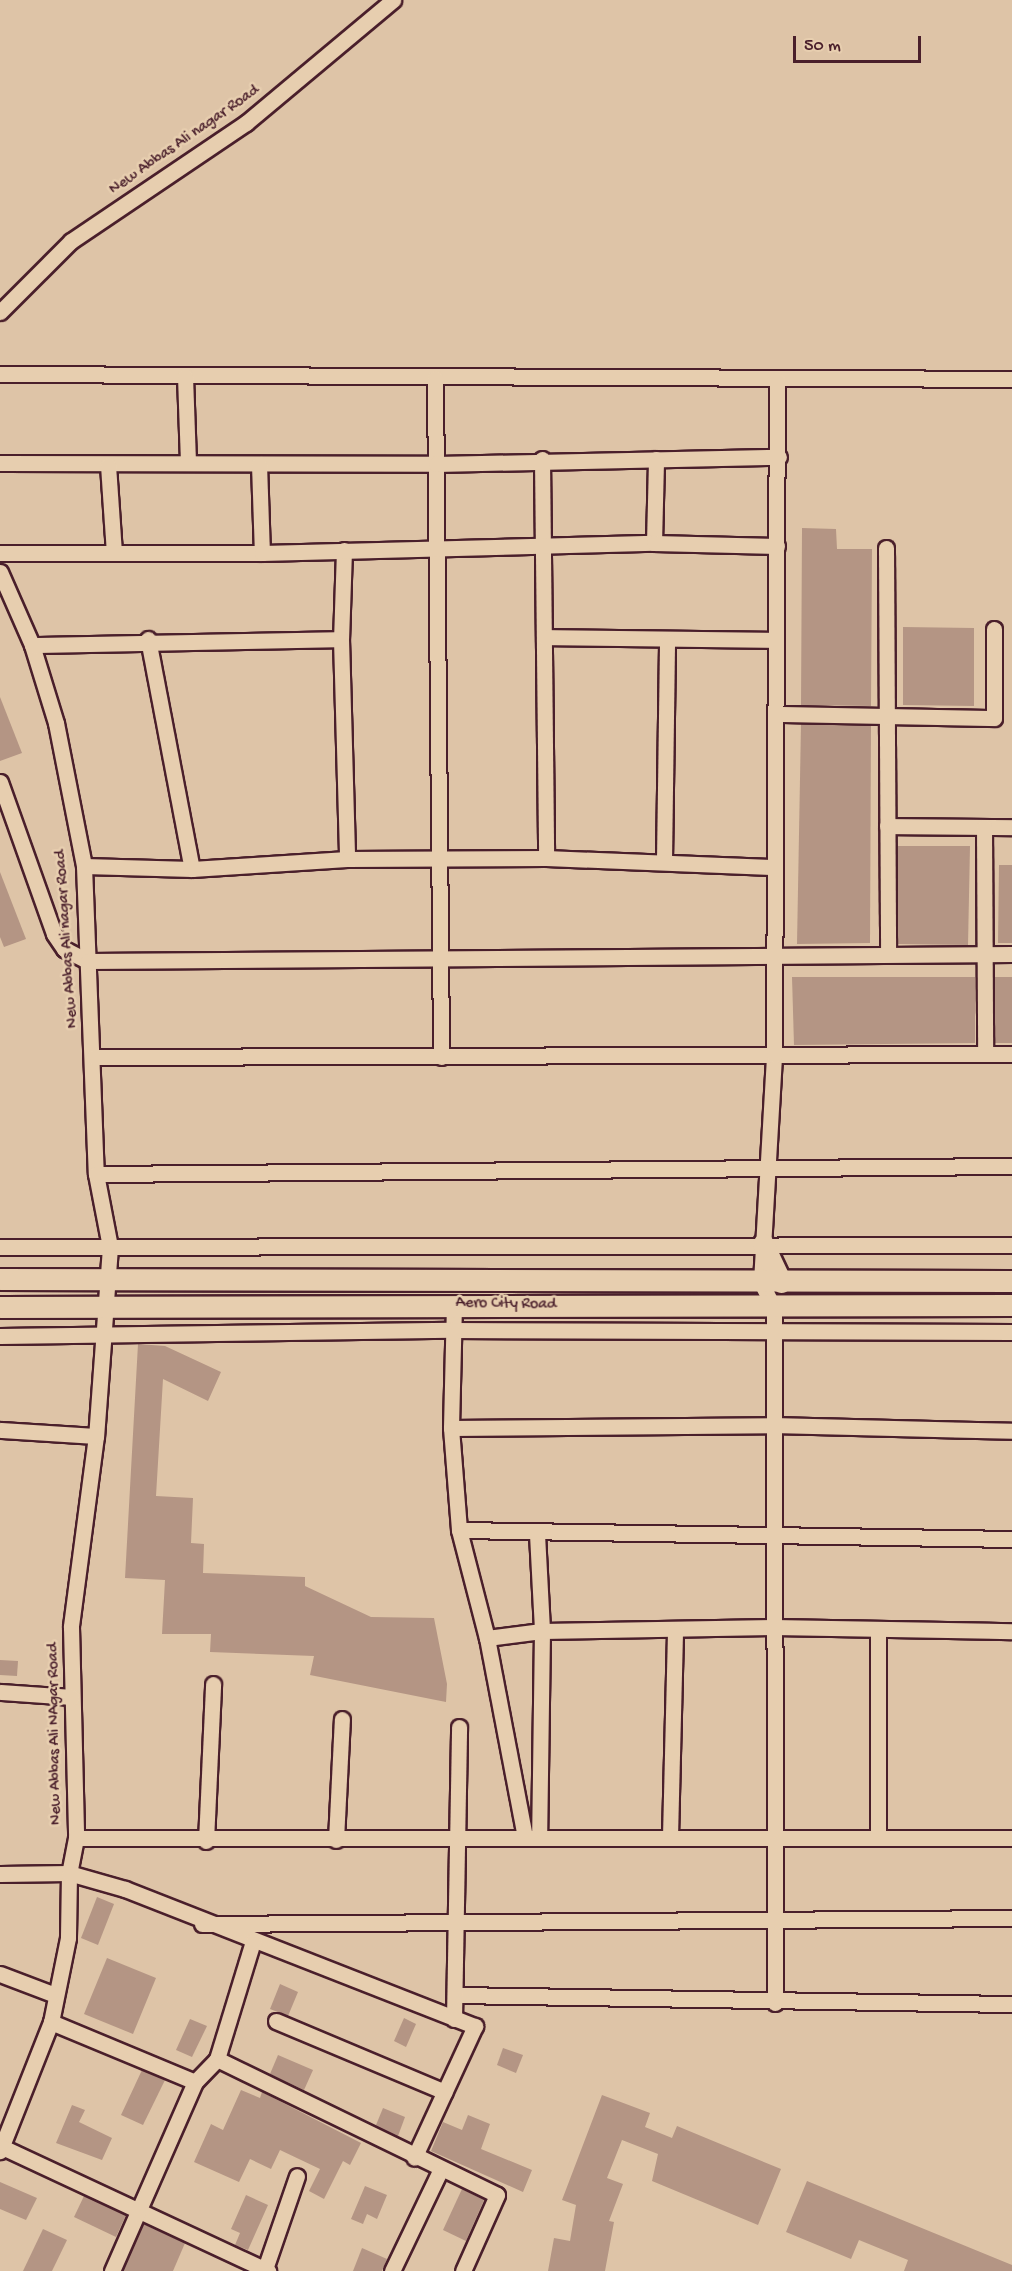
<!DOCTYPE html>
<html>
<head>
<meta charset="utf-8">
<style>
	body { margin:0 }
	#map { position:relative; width:1012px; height:2271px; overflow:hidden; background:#dec4a7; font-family:"Gochi Hand",sans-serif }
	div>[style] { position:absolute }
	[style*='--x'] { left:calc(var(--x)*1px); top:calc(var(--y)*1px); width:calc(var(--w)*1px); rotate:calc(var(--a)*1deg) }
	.building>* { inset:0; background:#b49584 }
	.roads { filter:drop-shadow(2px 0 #4a1f2b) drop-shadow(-2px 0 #4a1f2b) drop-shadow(0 2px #4a1f2b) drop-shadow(0 -2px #4a1f2b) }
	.street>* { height:15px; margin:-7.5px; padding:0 7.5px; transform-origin:7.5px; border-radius:7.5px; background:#e7ceaf }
	.secondary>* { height:21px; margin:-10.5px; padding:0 10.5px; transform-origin:10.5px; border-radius:10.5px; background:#e7ceaf }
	span { translate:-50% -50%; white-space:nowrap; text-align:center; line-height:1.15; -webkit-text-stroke:5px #e7ceaf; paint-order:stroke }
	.street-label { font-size:16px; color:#4a1f2b }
	.scale { position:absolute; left:793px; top:36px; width:128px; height:27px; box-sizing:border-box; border:3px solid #4a1f2b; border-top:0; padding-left:8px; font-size:18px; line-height:21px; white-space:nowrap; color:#4a1f2b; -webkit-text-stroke:4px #e7ceaf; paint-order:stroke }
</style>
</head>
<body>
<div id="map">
	<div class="building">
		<i style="clip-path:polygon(802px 528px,836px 529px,837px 549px,872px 549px,871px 706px,801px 705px)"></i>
		<i style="clip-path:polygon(903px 627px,974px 628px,974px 706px,903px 705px)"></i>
		<i style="clip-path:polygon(0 697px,22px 753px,0 761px)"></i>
		<i style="clip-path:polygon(801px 724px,871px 726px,870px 943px,797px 944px)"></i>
		<i style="clip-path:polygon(898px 846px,970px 846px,968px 945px,898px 944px)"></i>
		<i style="clip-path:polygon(999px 865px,1012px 865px,1012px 943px,998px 943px)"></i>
		<i style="clip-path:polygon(0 872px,26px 939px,4px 947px,0 937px)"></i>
		<i style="clip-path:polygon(792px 977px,975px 977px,975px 1043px,794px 1045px)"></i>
		<i style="clip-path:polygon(994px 977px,1012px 977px,1012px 1043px,995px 1043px)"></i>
		<i style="clip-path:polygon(138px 1344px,165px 1346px,221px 1372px,208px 1401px,163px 1379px,156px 1496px,193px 1498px,191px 1543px,204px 1544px,203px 1573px,305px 1577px,305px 1586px,371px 1617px,434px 1618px,447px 1684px,446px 1702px,310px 1675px,314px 1656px,210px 1652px,211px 1634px,162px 1634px,165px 1580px,125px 1578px)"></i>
		<i style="clip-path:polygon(0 1660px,18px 1661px,17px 1676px,0 1675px)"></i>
		<i style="clip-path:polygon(97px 1897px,114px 1904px,98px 1945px,81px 1938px)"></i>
		<i style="clip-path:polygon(107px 1958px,156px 1978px,133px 2034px,84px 2014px)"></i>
		<i style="clip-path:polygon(280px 1984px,298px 1992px,288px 2016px,270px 2009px)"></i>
		<i style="clip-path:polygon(404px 2018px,416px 2024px,406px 2047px,394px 2041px)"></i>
		<i style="clip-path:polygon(190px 2019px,207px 2026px,192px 2057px,176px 2050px)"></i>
		<i style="clip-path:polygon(503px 2048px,523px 2055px,516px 2073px,497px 2065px)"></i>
		<i style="clip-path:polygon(278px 2055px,313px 2070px,304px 2090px,270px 2074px)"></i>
		<i style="clip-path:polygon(142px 2070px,165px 2080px,143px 2125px,121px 2115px)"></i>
		<i style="clip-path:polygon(241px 2090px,260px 2098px,262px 2092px,361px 2143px,350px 2165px,343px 2161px,324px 2199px,309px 2191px,320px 2169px,280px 2150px,271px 2169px,250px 2159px,239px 2182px,194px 2162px,211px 2124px,223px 2130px)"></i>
		<i style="clip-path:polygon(602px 2095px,650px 2113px,645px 2127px,672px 2138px,677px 2126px,781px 2169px,758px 2225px,652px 2181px,658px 2154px,622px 2140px,607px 2178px,623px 2184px,609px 2221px,614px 2222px,605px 2271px,548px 2271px,554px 2238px,570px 2241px,576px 2205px,562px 2200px)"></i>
		<i style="clip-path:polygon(72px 2105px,85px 2110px,79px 2122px,112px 2138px,102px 2160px,56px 2143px)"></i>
		<i style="clip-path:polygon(383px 2108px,405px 2117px,398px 2136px,376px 2125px)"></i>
		<i style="clip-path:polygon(468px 2115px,490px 2124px,481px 2149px,532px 2170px,523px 2192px,431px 2151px,443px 2122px,462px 2130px)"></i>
		<i style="clip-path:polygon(807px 2181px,1012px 2265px,1012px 2271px,904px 2271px,908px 2260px,859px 2240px,851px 2259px,786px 2232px)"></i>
		<i style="clip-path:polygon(0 2182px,37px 2198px,26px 2220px,0 2209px)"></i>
		<i style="clip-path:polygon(365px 2186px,387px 2195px,377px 2219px,367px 2214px,363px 2224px,351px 2219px)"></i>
		<i style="clip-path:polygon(462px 2189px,484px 2200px,466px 2241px,443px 2230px)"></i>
		<i style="clip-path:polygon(246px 2195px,268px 2205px,248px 2250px,235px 2245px,240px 2233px,231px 2229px)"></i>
		<i style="clip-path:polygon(84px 2196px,126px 2215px,116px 2237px,74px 2217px)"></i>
		<i style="clip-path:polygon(143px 2224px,185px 2243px,173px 2271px,123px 2271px)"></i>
		<i style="clip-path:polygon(43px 2229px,67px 2240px,52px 2271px,23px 2271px)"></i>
		<i style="clip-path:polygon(362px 2248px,387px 2259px,382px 2271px,353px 2271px)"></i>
	</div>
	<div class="roads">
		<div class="street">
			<i style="--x:0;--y:312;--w:100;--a:-45"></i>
			<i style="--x:71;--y:241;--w:211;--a:-34"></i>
			<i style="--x:246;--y:123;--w:192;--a:-39.9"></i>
			<i style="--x:0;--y:374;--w:1012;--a:0.28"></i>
			<i style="--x:185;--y:376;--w:86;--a:88"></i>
			<i style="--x:435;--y:378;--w:679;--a:89.49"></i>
			<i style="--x:542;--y:459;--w:399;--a:89.4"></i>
			<i style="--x:0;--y:463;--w:436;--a:0.1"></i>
			<i style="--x:436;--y:464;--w:343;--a:-1.2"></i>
			<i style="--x:259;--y:464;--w:89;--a:88.1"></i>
			<i style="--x:108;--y:465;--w:88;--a:86.1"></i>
			<i style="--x:654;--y:543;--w:84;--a:-88.6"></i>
			<i style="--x:886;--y:548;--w:406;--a:89.7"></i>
			<i style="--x:344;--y:550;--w:89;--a:91.9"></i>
			<i style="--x:341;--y:639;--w:220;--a:88.4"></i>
			<i style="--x:0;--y:553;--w:262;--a:0"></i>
			<i style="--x:262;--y:553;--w:392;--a:-1.5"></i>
			<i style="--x:654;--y:543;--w:123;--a:1.4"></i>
			<i style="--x:0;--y:572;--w:80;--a:66.3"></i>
			<i style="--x:32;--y:645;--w:82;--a:72.9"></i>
			<i style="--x:56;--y:723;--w:146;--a:78.9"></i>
			<i style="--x:84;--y:866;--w:308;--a:87.8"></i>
			<i style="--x:96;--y:1174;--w:74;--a:79.1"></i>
			<i style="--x:110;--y:1247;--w:190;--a:94.2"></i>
			<i style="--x:96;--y:1436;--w:193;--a:97.5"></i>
			<i style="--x:71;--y:1627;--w:211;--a:88.6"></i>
			<i style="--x:76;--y:1838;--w:36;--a:101"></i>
			<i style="--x:69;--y:1873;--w:65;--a:90.9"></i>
			<i style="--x:68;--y:1938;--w:86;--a:101.4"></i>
			<i style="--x:51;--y:2022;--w:139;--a:111.6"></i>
			<i style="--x:544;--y:637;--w:232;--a:0.7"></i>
			<i style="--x:148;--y:639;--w:234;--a:79.2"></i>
			<i style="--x:32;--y:645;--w:309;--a:-1.1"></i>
			<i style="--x:777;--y:714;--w:217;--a:1.1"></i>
			<i style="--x:994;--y:718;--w:89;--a:-90"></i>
			<i style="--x:0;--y:782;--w:161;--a:70.4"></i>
			<i style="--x:54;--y:934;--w:18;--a:56"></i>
			<i style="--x:64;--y:949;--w:27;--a:27"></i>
			<i style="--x:88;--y:961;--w:924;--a:-0.43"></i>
			<i style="--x:887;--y:826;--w:125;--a:0.5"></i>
			<i style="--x:984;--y:827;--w:227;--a:89.7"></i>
			<i style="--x:664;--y:860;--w:219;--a:-89.2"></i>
			<i style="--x:84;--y:866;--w:108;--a:1.6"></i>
			<i style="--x:192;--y:869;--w:155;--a:-3.7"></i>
			<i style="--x:347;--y:859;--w:199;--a:-0.3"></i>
			<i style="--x:546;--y:858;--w:225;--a:2.3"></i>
			<i style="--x:94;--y:1057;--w:918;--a:-0.19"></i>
			<i style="--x:96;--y:1174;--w:916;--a:-0.5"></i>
			<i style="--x:0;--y:1247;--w:1012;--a:-0.11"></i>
			<i style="--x:454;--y:1304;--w:124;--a:91.4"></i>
			<i style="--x:451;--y:1428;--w:102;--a:85.5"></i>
			<i style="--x:459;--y:1530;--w:112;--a:75.5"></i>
			<i style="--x:487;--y:1638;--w:203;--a:79.2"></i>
			<i style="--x:0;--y:1336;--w:451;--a:-0.8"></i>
			<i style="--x:451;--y:1330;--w:561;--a:0.2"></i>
			<i style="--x:451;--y:1428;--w:321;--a:-0.5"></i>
			<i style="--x:772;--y:1425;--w:240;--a:1.4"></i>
			<i style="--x:0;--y:1430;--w:96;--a:3.6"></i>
			<i style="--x:459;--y:1530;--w:553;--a:0.93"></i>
			<i style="--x:537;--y:1534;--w:97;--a:87"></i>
			<i style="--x:542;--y:1631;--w:207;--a:90.8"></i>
			<i style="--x:487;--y:1638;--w:55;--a:-7.3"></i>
			<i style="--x:542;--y:1631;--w:231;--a:-1"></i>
			<i style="--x:773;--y:1627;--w:239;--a:1"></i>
			<i style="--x:0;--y:1692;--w:72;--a:4"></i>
			<i style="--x:670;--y:1837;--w:207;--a:-88.6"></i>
			<i style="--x:76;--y:1838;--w:936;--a:0"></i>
			<i style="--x:878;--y:1838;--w:208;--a:-90"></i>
			<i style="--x:336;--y:1840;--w:121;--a:-87.2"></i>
			<i style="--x:206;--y:1841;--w:157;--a:-87.4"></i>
			<i style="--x:0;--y:1874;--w:69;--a:-0.8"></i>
			<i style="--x:69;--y:1873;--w:58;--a:15.9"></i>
			<i style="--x:125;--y:1889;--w:376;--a:21.4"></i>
			<i style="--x:475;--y:2026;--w:145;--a:114.8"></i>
			<i style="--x:202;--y:1924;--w:810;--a:-0.42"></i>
			<i style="--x:0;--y:1974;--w:57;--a:20.7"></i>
			<i style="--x:455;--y:1995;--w:557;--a:0.93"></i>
			<i style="--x:775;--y:2003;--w:695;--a:-90.08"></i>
			<i style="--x:774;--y:1308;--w:29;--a:-117"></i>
			<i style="--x:761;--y:1282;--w:227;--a:-86.7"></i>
			<i style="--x:774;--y:1055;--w:675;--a:-89.75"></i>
			<i style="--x:454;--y:2019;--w:292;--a:-89"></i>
			<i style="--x:276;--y:2021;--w:183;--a:22.8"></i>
			<i style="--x:51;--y:2022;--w:156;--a:22.6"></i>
			<i style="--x:217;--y:2059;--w:311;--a:25.9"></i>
			<i style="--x:497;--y:2195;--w:83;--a:114.1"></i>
			<i style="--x:0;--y:2146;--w:296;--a:25"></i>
			<i style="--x:265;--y:2269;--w:98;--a:-71"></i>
			<i style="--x:112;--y:2271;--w:206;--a:-66.3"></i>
			<i style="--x:195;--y:2082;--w:32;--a:-46"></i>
			<i style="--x:217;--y:2059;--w:123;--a:-73"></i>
			<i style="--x:392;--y:2271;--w:111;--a:-64.4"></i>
		</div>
		<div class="secondary">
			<i style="--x:763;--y:1244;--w:42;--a:64.7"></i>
			<i style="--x:0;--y:1279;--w:1012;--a:0.11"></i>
			<i style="--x:0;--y:1307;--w:1012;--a:-0.11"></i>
		</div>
	</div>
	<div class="street-label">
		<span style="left:185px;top:141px;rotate:-35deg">New Abbas Ali nagar Road</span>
		<span style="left:68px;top:939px;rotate:-94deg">New Abbas Ali nagar Road</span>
		<span style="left:506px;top:1305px;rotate:1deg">Aero City Road</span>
		<span style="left:56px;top:1734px;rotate:-91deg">New Abbas Ali NAgar Road</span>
	</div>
	<div class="scale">50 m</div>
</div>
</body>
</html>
